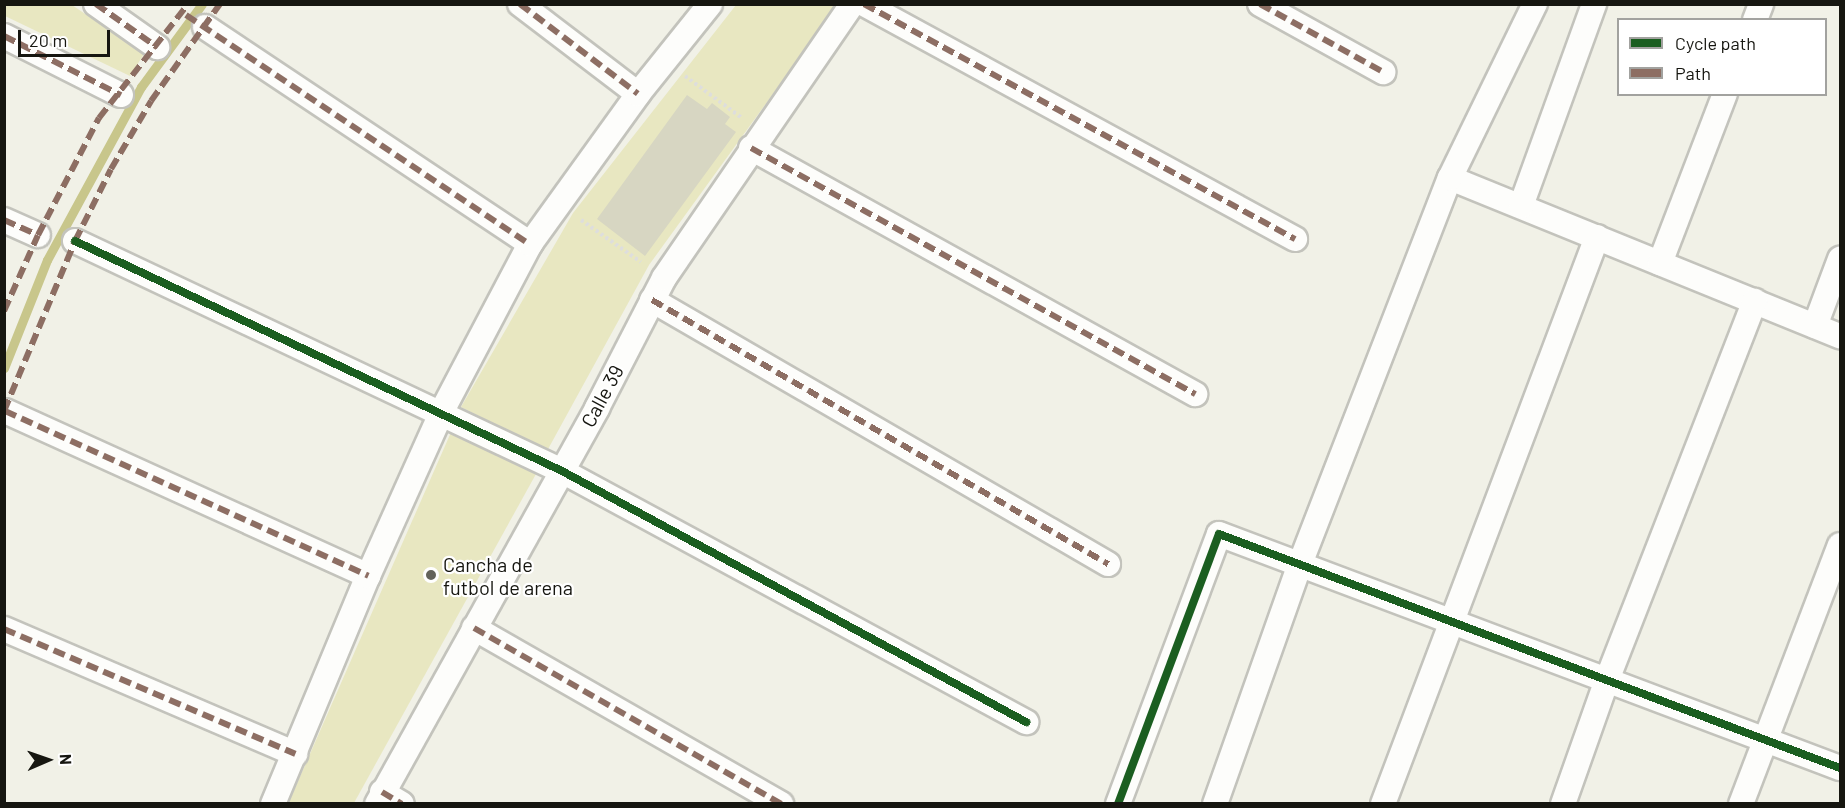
<!DOCTYPE html>
<html>
<head>
<meta charset="utf-8">
<style>
	body { margin:0 }
	#map { position:relative; width:1845px; height:808px; overflow:hidden; background:#f1f1e7; font-family:Barlow,sans-serif }
	div>[style] { position:absolute }
	[style*='--x'] { left:calc(var(--x)*1px); top:calc(var(--y)*1px); width:calc(var(--w)*1px); rotate:calc(var(--a)*1deg) }
	.green>* { inset:0; background:#e8e7c1 }
	.stream>* { height:9px; margin:-4.5px; padding:0 4.5px; transform-origin:4.5px; border-radius:4.5px; background:#c8c68b }
	.building>* { inset:0; background:#d7d6c2 }
	.path>* { height:4px; margin-top:-2px; transform-origin:0; background:repeating-linear-gradient(90deg,#dededc 0 3px,transparent 0 6px) }
	.roads { filter:drop-shadow(2px 0 #c3c3bc) drop-shadow(-2px 0 #c3c3bc) drop-shadow(0 2px #c3c3bc) drop-shadow(0 -2px #c3c3bc) }
	.street>* { height:24px; margin:-12px; padding:0 12px; transform-origin:12px; border-radius:12px; background:#fdfdfb }
	.quiet>* { height:6px; margin-top:-3px; transform-origin:0; background:repeating-linear-gradient(90deg,#8d6e63 0 12px,transparent 0 18px) }
	.cycleway>* { height:8px; margin:-4px; padding:0 4px; transform-origin:4px; border-radius:4px; background:#1b5e20 }
	.dots>* { width:16px; height:16px; translate:-50% -50%; box-sizing:border-box; border:3px solid #fff; border-radius:50% }
	span { translate:-50% -50%; white-space:nowrap; text-align:center; line-height:1.15; -webkit-text-stroke:4.5px #fff; paint-order:stroke }
	.street-label { font-size:20px; color:#161610 }
	.poi-label { font-size:20px; color:#161610 }
	.left { translate:0 -50%; text-align:left }
	.frame { position:absolute; inset:0; border:6px solid #161610; pointer-events:none }
	.legend { position:absolute; left:1617px; top:18px; width:210px; height:78px; box-sizing:border-box; background:#fff; border:2px solid #a2a29f; margin:0; padding:8px 10px; list-style:none; font-size:18px; color:#161610 }
	.legend li { display:flex; align-items:center; gap:12px; height:30px }
	.legend b { width:30px; border:2px solid #a2a29f }
	.north { position:absolute; left:18px; top:730px; width:60px; height:60px; -webkit-text-stroke:4px #fff; paint-order:stroke; rotate:88deg; font-size:16px; font-weight:700; line-height:24px; text-align:center; color:#161610 }
	.north::after { content:''; display:block; margin:auto; width:21px; height:27px; background:#161610; clip-path:polygon(50% 0,100% 100%,50% 72%,0 100%) }
	.scale { position:absolute; left:18px; top:30px; width:92px; height:27px; box-sizing:border-box; border:3px solid #161610; border-top:0; padding-left:8px; font-size:18px; line-height:21px; white-space:nowrap; color:#161610; -webkit-text-stroke:4px #fff; paint-order:stroke }
</style>
</head>
<body>
<div id="map">
	<div class="green">
		<i style="clip-path:polygon(5px 4px,72px 5px,144px 54px,130px 76px,5px 16px)"></i>
		<i style="clip-path:polygon(832px 4px,836px 7px,649px 265px,547px 451px,461px 407px,573px 213px,736px 5px)"></i>
		<i style="clip-path:polygon(452px 430px,536px 474px,354px 803px,288px 804px)"></i>
	</div>
	<div class="stream">
		<i style="--x:4;--y:368;--w:116;--a:-68.3"></i>
		<i style="--x:47;--y:260;--w:197;--a:-61.5"></i>
		<i style="--x:141;--y:87;--w:103;--a:-53.7"></i>
	</div>
	<div class="building">
		<i style="clip-path:polygon(687px 95px,707px 109px,712px 103px,730px 117px,725px 124px,736px 132px,645px 256px,597px 219px)"></i>
	</div>
	<div class="path">
		<i style="--x:685;--y:76;--w:71;--a:36.4"></i>
		<i style="--x:581;--y:220;--w:73;--a:35"></i>
	</div>
	<div class="roads">
		<div class="street">
			<i style="--x:96;--y:4;--w:75;--a:35.2"></i>
			<i style="--x:520;--y:4;--w:148;--a:37.3"></i>
			<i style="--x:864;--y:4;--w:491;--a:28.6"></i>
			<i style="--x:1260;--y:4;--w:141;--a:28.9"></i>
			<i style="--x:1755;--y:20;--w:17;--a:-69"></i>
			<i style="--x:205;--y:27;--w:391;--a:33.7"></i>
			<i style="--x:4;--y:36;--w:131;--a:26.8"></i>
			<i style="--x:751;--y:148;--w:508;--a:28.99"></i>
			<i style="--x:1450;--y:178;--w:421;--a:22.1"></i>
			<i style="--x:1521;--y:206;--w:215;--a:-70.1"></i>
			<i style="--x:4;--y:220;--w:37;--a:24"></i>
			<i style="--x:75;--y:241;--w:539;--a:25.28"></i>
			<i style="--x:562;--y:471;--w:528;--a:28.41"></i>
			<i style="--x:1660;--y:263;--w:181;--a:-69"></i>
			<i style="--x:652;--y:300;--w:527;--a:30.07"></i>
			<i style="--x:1815;--y:326;--w:72;--a:-69.5"></i>
			<i style="--x:5;--y:411;--w:399;--a:24.4"></i>
			<i style="--x:474;--y:628;--w:354;--a:29.8"></i>
			<i style="--x:4;--y:629;--w:317;--a:23.2"></i>
			<i style="--x:382;--y:792;--w:23;--a:31"></i>
			<i style="--x:273;--y:804;--w:247;--a:-67.4"></i>
			<i style="--x:368;--y:576;--w:181;--a:-65.8"></i>
			<i style="--x:442;--y:411;--w:189;--a:-62.2"></i>
			<i style="--x:530;--y:244;--w:185;--a:-54.2"></i>
			<i style="--x:638;--y:94;--w:115;--a:-51.3"></i>
			<i style="--x:377;--y:804;--w:453;--a:-60.9"></i>
			<i style="--x:597;--y:408;--w:146;--a:-62.7"></i>
			<i style="--x:664;--y:278;--w:332;--a:-55.5"></i>
			<i style="--x:1118;--y:804;--w:288;--a:-69.5"></i>
			<i style="--x:1219;--y:534;--w:664;--a:20.65"></i>
			<i style="--x:1215;--y:804;--w:255;--a:-70.5"></i>
			<i style="--x:1300;--y:564;--w:414;--a:-68.8"></i>
			<i style="--x:1450;--y:178;--w:194;--a:-64"></i>
			<i style="--x:1383;--y:804;--w:606;--a:-69.32"></i>
			<i style="--x:1563;--y:804;--w:132;--a:-70.5"></i>
			<i style="--x:1607;--y:680;--w:407;--a:-68.7"></i>
			<i style="--x:1741;--y:804;--w:277;--a:-69.1"></i>
		</div>
	</div>
	<div class="quiet">
		<i style="--x:96;--y:4;--w:75;--a:35.2"></i>
		<i style="--x:520;--y:4;--w:148;--a:37.3"></i>
		<i style="--x:864;--y:4;--w:491;--a:28.6"></i>
		<i style="--x:1260;--y:4;--w:141;--a:28.9"></i>
		<i style="--x:186;--y:15;--w:413;--a:33.7"></i>
		<i style="--x:4;--y:36;--w:131;--a:26.8"></i>
		<i style="--x:751;--y:148;--w:508;--a:28.99"></i>
		<i style="--x:4;--y:220;--w:37;--a:24"></i>
		<i style="--x:652;--y:300;--w:527;--a:30.07"></i>
		<i style="--x:4;--y:311;--w:83;--a:-65.9"></i>
		<i style="--x:38;--y:235;--w:132;--a:-62.5"></i>
		<i style="--x:99;--y:118;--w:145;--a:-52"></i>
		<i style="--x:4;--y:411;--w:184;--a:-67.3"></i>
		<i style="--x:75;--y:241;--w:80;--a:-63.4"></i>
		<i style="--x:111;--y:169;--w:79;--a:-59.5"></i>
		<i style="--x:151;--y:101;--w:119;--a:-54.6"></i>
		<i style="--x:5;--y:411;--w:399;--a:24.4"></i>
		<i style="--x:474;--y:628;--w:354;--a:29.8"></i>
		<i style="--x:4;--y:629;--w:317;--a:23.2"></i>
		<i style="--x:382;--y:792;--w:23;--a:31"></i>
	</div>
	<div class="cycleway">
		<i style="--x:75;--y:241;--w:539;--a:25.28"></i>
		<i style="--x:562;--y:471;--w:528;--a:28.41"></i>
		<i style="--x:1118;--y:804;--w:288;--a:-69.5"></i>
		<i style="--x:1219;--y:534;--w:664;--a:20.65"></i>
	</div>
	<div class="dots">
		<i style="left:431px;top:575px;background:#63635b"></i>
	</div>
	<div class="street-label">
		<span style="left:602px;top:396px;rotate:-62deg">Calle 39</span>
	</div>
	<div class="poi-label">
		<span class="left" style="left:443px;top:576px">Cancha de<br>futbol de arena</span>
	</div>
	<div class="frame"></div>
	<ul class="legend">
	<li><b style="height:8px;background:#1b5e20"></b>Cycle path</li>
	<li><b style="height:8px;background:#8d6e63"></b>Path</li>
	</ul>
	<div class="north">N</div>
	<div class="scale">20 m</div>
</div>
</body>
</html>
